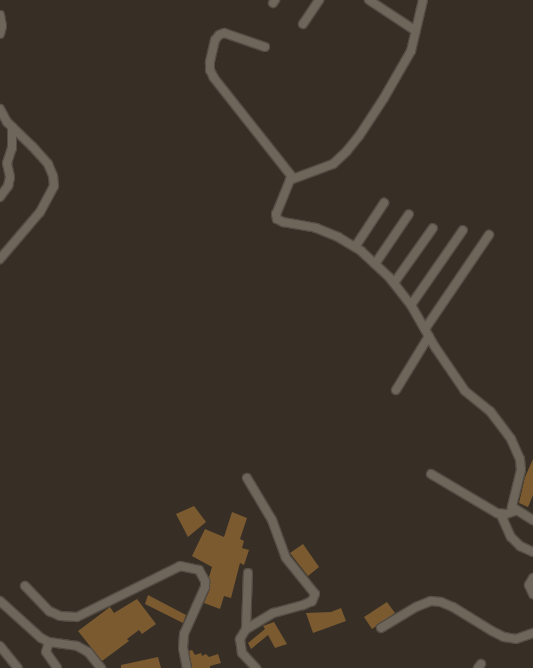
<!DOCTYPE html>
<html>
<head>
<meta charset="utf-8">
<style>
	body { margin:0 }
	#map { position:relative; width:533px; height:668px; overflow:hidden; background:#372f26; font-family:Georgia,serif }
	div>[style] { position:absolute }
	[style*='--x'] { left:calc(var(--x)*1px); top:calc(var(--y)*1px); width:calc(var(--w)*1px); rotate:calc(var(--a)*1deg) }
	.building>* { inset:0; background:#7b5a30 }
	.roads { filter:drop-shadow(1px 0 #534d45) drop-shadow(-1px 0 #534d45) drop-shadow(0 1px #534d45) drop-shadow(0 -1px #534d45) }
	.minor>* { height:8px; margin:-4px; padding:0 4px; transform-origin:4px; border-radius:4px; background:#6f665b }
	span { translate:-50% -50%; white-space:nowrap; text-align:center; line-height:1.15; -webkit-text-stroke:3px #2c251c; paint-order:stroke }
</style>
</head>
<body>
<div id="map">
	<div class="building">
		<i style="clip-path:polygon(533px 459px,533px 495px,528px 507px,519px 503px,525px 477px)"></i>
		<i style="clip-path:polygon(194px 506px,206px 522px,188px 537px,176px 514px)"></i>
		<i style="clip-path:polygon(232px 512px,247px 518px,240px 539px,244px 541px,242px 548px,249px 550px,244px 565px,240px 563px,231px 598px,224px 596px,220px 609px,204px 603px,210px 589px,209px 577px,212px 567px,192px 556px,205px 529px,224px 537px)"></i>
		<i style="clip-path:polygon(303px 544px,319px 567px,308px 576px,290px 553px)"></i>
		<i style="clip-path:polygon(148px 595px,186px 615px,183px 623px,145px 604px)"></i>
		<i style="clip-path:polygon(137px 599px,156px 624px,142px 634px,139px 630px,127px 639px,129px 641px,102px 661px,78px 631px,110px 607px,114px 613px)"></i>
		<i style="clip-path:polygon(387px 602px,395px 613px,372px 629px,364px 617px)"></i>
		<i style="clip-path:polygon(341px 608px,346px 621px,313px 633px,306px 613px,331px 612px)"></i>
		<i style="clip-path:polygon(274px 622px,287px 644px,275px 648px,268px 635px,251px 649px,248px 643px,265px 629px,263px 626px)"></i>
		<i style="clip-path:polygon(192px 650px,195px 655px,201px 653px,202px 656px,206px 654px,209px 657px,218px 654px,221px 663px,210px 666px,210px 668px,192px 668px,189px 651px)"></i>
		<i style="clip-path:polygon(158px 657px,161px 668px,121px 668px,121px 665px)"></i>
	</div>
	<div class="roads">
		<div class="minor">
			<i style="--x:369;--y:0;--w:56;--a:33.4"></i>
			<i style="--x:423;--y:0;--w:52;--a:103.2"></i>
			<i style="--x:411;--y:51;--w:54;--a:119.9"></i>
			<i style="--x:384;--y:98;--w:45;--a:123.3"></i>
			<i style="--x:359;--y:136;--w:19;--a:129"></i>
			<i style="--x:347;--y:151;--w:19;--a:137"></i>
			<i style="--x:333;--y:164;--w:46;--a:159.6"></i>
			<i style="--x:290;--y:180;--w:37;--a:112"></i>
			<i style="--x:276;--y:214;--w:5;--a:79"></i>
			<i style="--x:277;--y:219;--w:7;--a:27"></i>
			<i style="--x:283;--y:222;--w:34;--a:10"></i>
			<i style="--x:316;--y:228;--w:24;--a:22"></i>
			<i style="--x:338;--y:237;--w:27;--a:31"></i>
			<i style="--x:361;--y:251;--w:38;--a:43"></i>
			<i style="--x:389;--y:277;--w:36;--a:52"></i>
			<i style="--x:411;--y:305;--w:48;--a:60.3"></i>
			<i style="--x:435;--y:347;--w:53;--a:55.7"></i>
			<i style="--x:465;--y:391;--w:32;--a:39"></i>
			<i style="--x:490;--y:411;--w:35;--a:53"></i>
			<i style="--x:511;--y:439;--w:22;--a:66"></i>
			<i style="--x:520;--y:459;--w:11;--a:85"></i>
			<i style="--x:521;--y:470;--w:38;--a:104"></i>
			<i style="--x:512;--y:507;--w:25;--a:32"></i>
			<i style="--x:273;--y:3;--w:4;--a:-56"></i>
			<i style="--x:0;--y:15;--w:11;--a:80"></i>
			<i style="--x:2;--y:26;--w:8;--a:104"></i>
			<i style="--x:303;--y:24;--w:29;--a:-56"></i>
			<i style="--x:265;--y:47;--w:43;--a:-161.1"></i>
			<i style="--x:224;--y:33;--w:5;--a:158"></i>
			<i style="--x:219;--y:35;--w:6;--a:129"></i>
			<i style="--x:215;--y:40;--w:23;--a:103"></i>
			<i style="--x:210;--y:62;--w:8;--a:90"></i>
			<i style="--x:210;--y:70;--w:9;--a:63"></i>
			<i style="--x:214;--y:78;--w:127;--a:51.7"></i>
			<i style="--x:0;--y:109;--w:15;--a:62"></i>
			<i style="--x:7;--y:122;--w:35;--a:44"></i>
			<i style="--x:32;--y:146;--w:24;--a:48"></i>
			<i style="--x:48;--y:164;--w:13;--a:67"></i>
			<i style="--x:53;--y:176;--w:10;--a:84"></i>
			<i style="--x:54;--y:186;--w:30;--a:118"></i>
			<i style="--x:40;--y:212;--w:62;--a:130.4"></i>
			<i style="--x:0;--y:197;--w:14;--a:-54"></i>
			<i style="--x:8;--y:186;--w:9;--a:-77"></i>
			<i style="--x:10;--y:177;--w:14;--a:-102"></i>
			<i style="--x:7;--y:163;--w:16;--a:-72"></i>
			<i style="--x:12;--y:148;--w:21;--a:-90"></i>
			<i style="--x:355;--y:247;--w:53;--a:-56.6"></i>
			<i style="--x:375;--y:264;--w:60;--a:-55.8"></i>
			<i style="--x:394;--y:283;--w:67;--a:-54.7"></i>
			<i style="--x:411;--y:305;--w:91;--a:-55.3"></i>
			<i style="--x:425;--y:329;--w:114;--a:-55.8"></i>
			<i style="--x:396;--y:390;--w:63;--a:-58.6"></i>
			<i style="--x:431;--y:474;--w:77;--a:30.6"></i>
			<i style="--x:497;--y:513;--w:9;--a:6"></i>
			<i style="--x:506;--y:514;--w:9;--a:-18"></i>
			<i style="--x:247;--y:478;--w:49;--a:59.2"></i>
			<i style="--x:272;--y:520;--w:40;--a:69.8"></i>
			<i style="--x:286;--y:558;--w:46;--a:51.1"></i>
			<i style="--x:315;--y:594;--w:8;--a:113"></i>
			<i style="--x:312;--y:601;--w:10;--a:156"></i>
			<i style="--x:303;--y:605;--w:31;--a:165"></i>
			<i style="--x:273;--y:613;--w:31;--a:149"></i>
			<i style="--x:246;--y:629;--w:12;--a:121"></i>
			<i style="--x:240;--y:639;--w:14;--a:82"></i>
			<i style="--x:242;--y:653;--w:21;--a:47"></i>
			<i style="--x:501;--y:515;--w:24;--a:66"></i>
			<i style="--x:511;--y:537;--w:13;--a:45"></i>
			<i style="--x:520;--y:546;--w:14;--a:25"></i>
			<i style="--x:533;--y:578;--w:8;--a:120"></i>
			<i style="--x:529;--y:585;--w:10;--a:66"></i>
			<i style="--x:25;--y:586;--w:35;--a:46"></i>
			<i style="--x:49;--y:611;--w:12;--a:24"></i>
			<i style="--x:60;--y:616;--w:17;--a:3"></i>
			<i style="--x:77;--y:617;--w:115;--a:-26.3"></i>
			<i style="--x:180;--y:566;--w:19;--a:12"></i>
			<i style="--x:199;--y:570;--w:13;--a:61"></i>
			<i style="--x:205;--y:581;--w:6;--a:90"></i>
			<i style="--x:205;--y:587;--w:51;--a:114.1"></i>
			<i style="--x:184;--y:634;--w:14;--a:94"></i>
			<i style="--x:183;--y:648;--w:20;--a:79"></i>
			<i style="--x:0;--y:601;--w:55;--a:42.1"></i>
			<i style="--x:41;--y:638;--w:9;--a:27"></i>
			<i style="--x:49;--y:642;--w:28;--a:8"></i>
			<i style="--x:77;--y:646;--w:13;--a:29"></i>
			<i style="--x:88;--y:652;--w:21;--a:51"></i>
			<i style="--x:381;--y:628;--w:41;--a:-31"></i>
			<i style="--x:416;--y:607;--w:16;--a:-22"></i>
			<i style="--x:431;--y:601;--w:10;--a:6"></i>
			<i style="--x:441;--y:602;--w:13;--a:23"></i>
			<i style="--x:453;--y:607;--w:46;--a:31.6"></i>
			<i style="--x:492;--y:631;--w:13;--a:27"></i>
			<i style="--x:504;--y:637;--w:12;--a:9"></i>
			<i style="--x:516;--y:639;--w:18;--a:-19"></i>
			<i style="--x:246;--y:629;--w:56;--a:-88"></i>
			<i style="--x:49;--y:642;--w:10;--a:107"></i>
			<i style="--x:46;--y:652;--w:19;--a:55"></i>
			<i style="--x:0;--y:646;--w:28;--a:51"></i>
			<i style="--x:478;--y:668;--w:5;--a:-53"></i>
		</div>
	</div>
</div>
</body>
</html>
